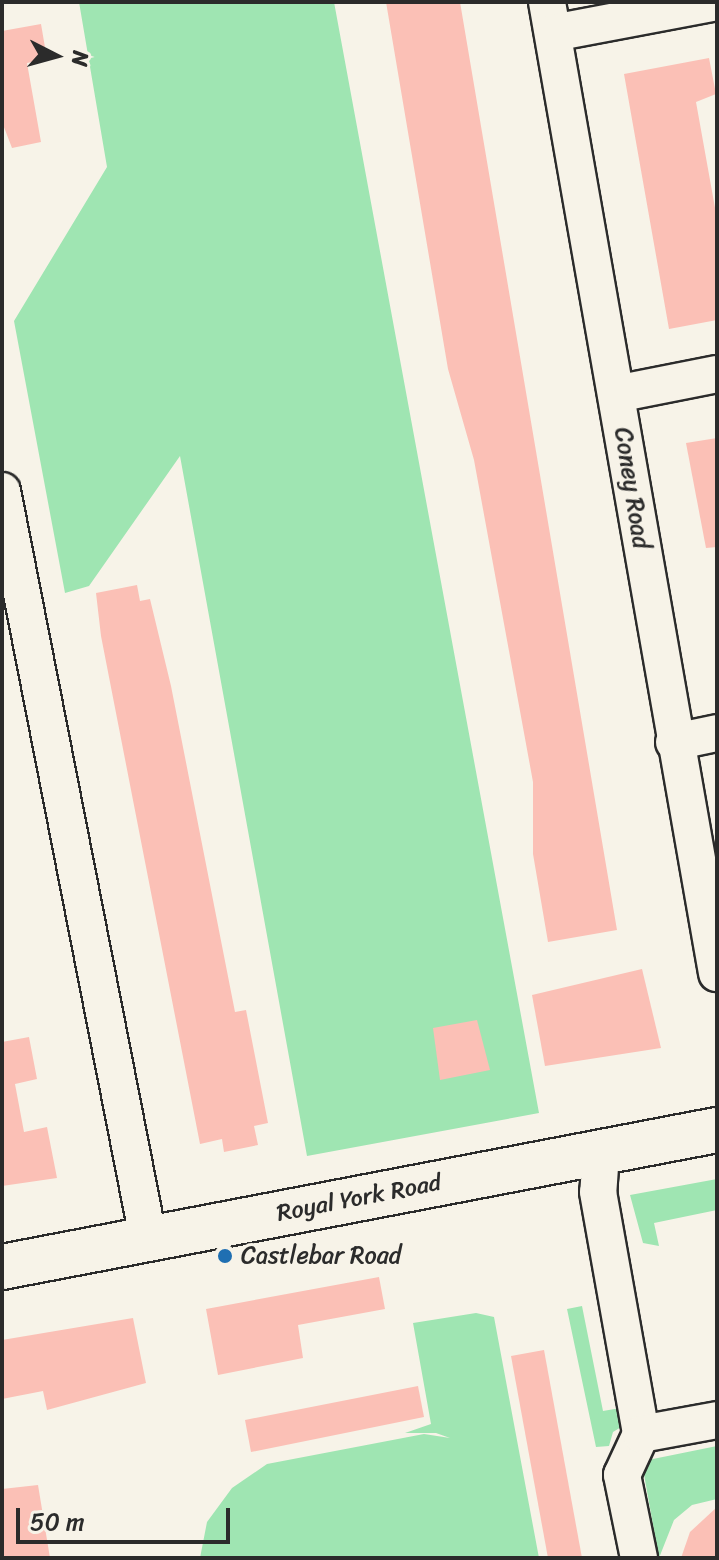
<!DOCTYPE html>
<html>
<head>
<meta charset="utf-8">
<style>
	body { margin:0 }
	#map { position:relative; width:719px; height:1560px; overflow:hidden; background:#f7f3e8; font-family:Sriracha,sans-serif }
	div>[style] { position:absolute }
	[style*='--x'] { left:calc(var(--x)*1px); top:calc(var(--y)*1px); width:calc(var(--w)*1px); rotate:calc(var(--a)*1deg) }
	.green>* { inset:0; background:#9fe5b2 }
	.building>* { inset:0; background:#fbc0b6 }
	.roads { filter:drop-shadow(2px 0 #2b2b2b) drop-shadow(-2px 0 #2b2b2b) drop-shadow(0 2px #2b2b2b) drop-shadow(0 -2px #2b2b2b) }
	.minor>* { height:36px; margin:-18px; padding:0 18px; transform-origin:18px; border-radius:18px; background:#f7f3e8 }
	.major>* { height:44px; margin:-22px; padding:0 22px; transform-origin:22px; border-radius:22px; background:#f7f3e8 }
	.dots>* { width:22px; height:22px; translate:-50% -50%; box-sizing:border-box; border:4px solid #f7f3e8; border-radius:50% }
	span { translate:-50% -50%; white-space:nowrap; text-align:center; line-height:1.15; -webkit-text-stroke:6px #f7f3e8; paint-order:stroke }
	.street-label { font-size:24px; color:#2b2b2b }
	.poi-label { font-size:24px; color:#2b2b2b }
	.left { translate:0 -50%; text-align:left }
	.frame { position:absolute; inset:0; border:4px solid #2b2b2b; pointer-events:none }
	.north { position:absolute; left:16px; top:16px; width:80px; height:80px; -webkit-text-stroke:6px #f7f3e8; paint-order:stroke; rotate:96deg; font-size:22px; font-weight:700; line-height:32px; text-align:center; color:#2b2b2b }
	.north::after { content:''; display:block; margin:auto; width:28px; height:36px; background:#2b2b2b; clip-path:polygon(50% 0,100% 100%,50% 72%,0 100%) }
	.scale { position:absolute; left:16px; top:1508px; width:214px; height:36px; box-sizing:border-box; border:4px solid #2b2b2b; border-top:0; padding-left:10px; font-size:24px; line-height:28px; white-space:nowrap; color:#2b2b2b; -webkit-text-stroke:6px #f7f3e8; paint-order:stroke }
</style>
</head>
<body>
<div id="map">
	<div class="green">
		<i style="clip-path:polygon(79px 2px,334px 2px,539px 1113px,307px 1156px,180px 456px,89px 586px,65px 593px,14px 321px,107px 167px)"></i>
		<i style="clip-path:polygon(717px 1179px,717px 1210px,654px 1223px,659px 1246px,643px 1243px,630px 1195px)"></i>
		<i style="clip-path:polygon(582px 1306px,603px 1411px,626px 1407px,626px 1424px,613px 1432px,609px 1446px,596px 1447px,567px 1309px)"></i>
		<i style="clip-path:polygon(476px 1313px,494px 1317px,539px 1558px,200px 1558px,207px 1522px,232px 1488px,267px 1464px,424px 1434px,450px 1438px,436px 1433px,405px 1433px,431px 1424px,413px 1323px)"></i>
		<i style="clip-path:polygon(717px 1446px,717px 1499px,692px 1505px,674px 1520px,659px 1558px,643px 1469px,648px 1460px)"></i>
	</div>
	<div class="building">
		<i style="clip-path:polygon(386px 2px,460px 2px,617px 930px,548px 942px,533px 854px,533px 782px,474px 460px,448px 369px)"></i>
		<i style="clip-path:polygon(41px 24px,47px 59px,27px 63px,41px 142px,12px 148px,2px 122px,2px 31px)"></i>
		<i style="clip-path:polygon(709px 58px,716px 94px,696px 102px,717px 219px,717px 320px,669px 329px,624px 74px)"></i>
		<i style="clip-path:polygon(717px 438px,717px 547px,706px 548px,686px 443px)"></i>
		<i style="clip-path:polygon(137px 585px,140px 601px,150px 599px,171px 686px,235px 1012px,246px 1010px,268px 1123px,254px 1126px,258px 1145px,224px 1152px,222px 1139px,200px 1144px,101px 636px,96px 593px)"></i>
		<i style="clip-path:polygon(642px 969px,661px 1048px,545px 1066px,532px 995px)"></i>
		<i style="clip-path:polygon(477px 1020px,490px 1070px,440px 1080px,433px 1028px)"></i>
		<i style="clip-path:polygon(29px 1037px,37px 1079px,15px 1084px,24px 1132px,47px 1127px,57px 1178px,2px 1186px,2px 1042px)"></i>
		<i style="clip-path:polygon(379px 1277px,385px 1309px,298px 1325px,303px 1358px,218px 1375px,206px 1309px)"></i>
		<i style="clip-path:polygon(133px 1318px,146px 1383px,47px 1410px,43px 1391px,2px 1399px,2px 1340px)"></i>
		<i style="clip-path:polygon(544px 1350px,582px 1558px,548px 1558px,511px 1356px)"></i>
		<i style="clip-path:polygon(418px 1386px,424px 1417px,251px 1452px,245px 1420px)"></i>
		<i style="clip-path:polygon(38px 1485px,50px 1558px,2px 1558px,2px 1489px)"></i>
		<i style="clip-path:polygon(717px 1507px,717px 1558px,681px 1558px,690px 1532px)"></i>
	</div>
	<div class="roads">
		<div class="minor">
			<i style="--x:547;--y:2;--w:986;--a:80.07"></i>
			<i style="--x:553;--y:33;--w:167;--a:-10.7"></i>
			<i style="--x:616;--y:394;--w:103;--a:-11.2"></i>
			<i style="--x:2;--y:491;--w:760;--a:78.93"></i>
			<i style="--x:674;--y:742;--w:44;--a:-11.8"></i>
			<i style="--x:601;--y:1153;--w:39;--a:94"></i>
			<i style="--x:598;--y:1192;--w:246;--a:79.9"></i>
			<i style="--x:641;--y:1434;--w:45;--a:114.9"></i>
			<i style="--x:622;--y:1475;--w:85;--a:78.4"></i>
			<i style="--x:641;--y:1434;--w:77;--a:-10.4"></i>
		</div>
		<div class="major">
			<i style="--x:2;--y:1267;--w:728;--a:-10.85"></i>
		</div>
	</div>
	<div class="dots">
		<i style="left:225px;top:1256px;background:#1f6fb2"></i>
	</div>
	<div class="street-label">
		<span style="left:632px;top:488px;rotate:81deg">Coney Road</span>
		<span style="left:359px;top:1198px;rotate:-11deg">Royal York Road</span>
	</div>
	<div class="poi-label">
		<span class="left" style="left:241px;top:1256px">Castlebar Road</span>
	</div>
	<div class="frame"></div>
	<div class="north">N</div>
	<div class="scale">50 m</div>
</div>
</body>
</html>
